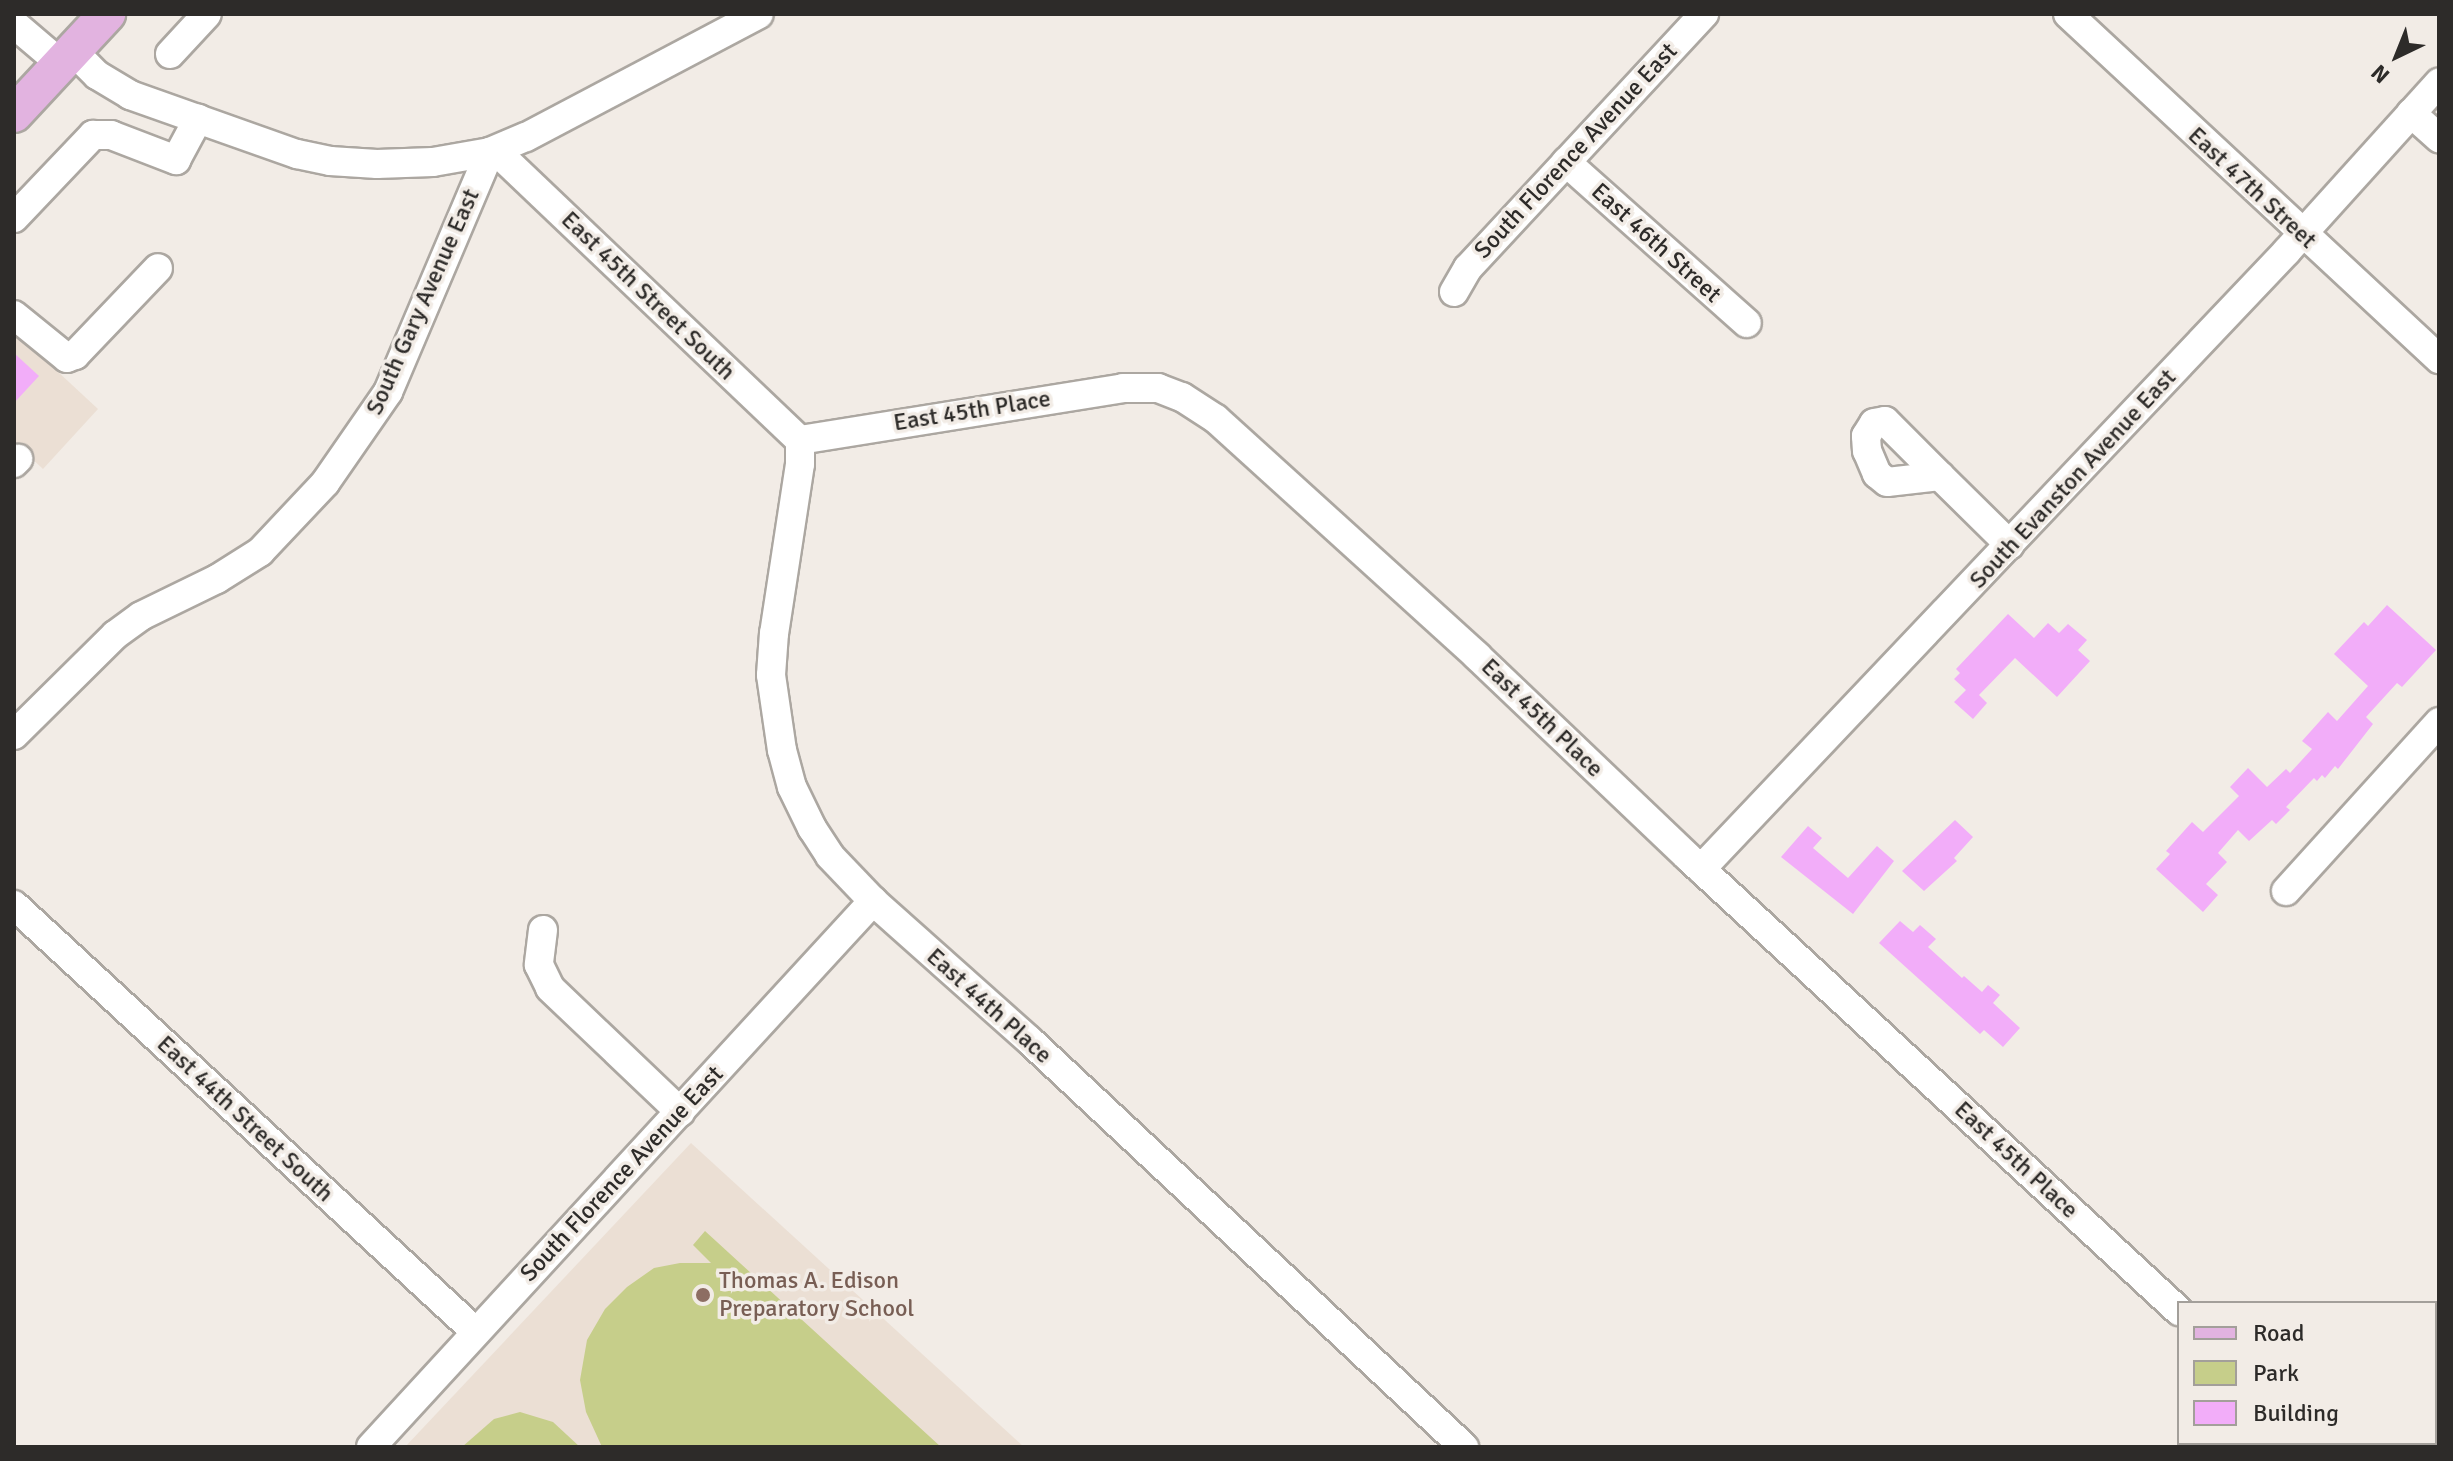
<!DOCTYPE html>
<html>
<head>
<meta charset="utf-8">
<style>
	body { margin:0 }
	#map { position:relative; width:2453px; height:1461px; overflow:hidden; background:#f2ece6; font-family:Signika,sans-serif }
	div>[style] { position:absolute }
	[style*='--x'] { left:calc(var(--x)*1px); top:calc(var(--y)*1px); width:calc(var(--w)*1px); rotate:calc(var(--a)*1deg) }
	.built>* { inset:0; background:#ebdfd4 }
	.green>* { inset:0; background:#c6ce8a }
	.building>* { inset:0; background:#f2adf9 }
	.roads { filter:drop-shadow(2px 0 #aca7a1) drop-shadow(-2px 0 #aca7a1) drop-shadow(0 2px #aca7a1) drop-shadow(0 -2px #aca7a1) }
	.minor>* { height:28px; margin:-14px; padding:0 14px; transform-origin:14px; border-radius:14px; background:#fff }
	.major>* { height:36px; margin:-18px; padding:0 18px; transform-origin:18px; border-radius:18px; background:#e2b3e0 }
	.dots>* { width:22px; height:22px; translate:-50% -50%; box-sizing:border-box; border:4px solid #f2ece6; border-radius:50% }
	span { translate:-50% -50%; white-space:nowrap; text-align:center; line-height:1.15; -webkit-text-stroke:7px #f2ece6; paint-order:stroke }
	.street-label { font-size:24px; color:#2d2b29 }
	.education-label { font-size:24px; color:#785e54 }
	.left { translate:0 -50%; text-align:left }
	.frame { position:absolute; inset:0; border:16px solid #2d2b29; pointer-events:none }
	.legend { position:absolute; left:2177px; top:1301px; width:260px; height:144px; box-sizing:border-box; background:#f2ece6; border:2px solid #a39f9a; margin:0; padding:10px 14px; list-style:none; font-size:24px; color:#2d2b29 }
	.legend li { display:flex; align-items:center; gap:16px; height:40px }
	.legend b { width:40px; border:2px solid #a39f9a }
	.north { position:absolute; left:2357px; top:16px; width:80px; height:80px; -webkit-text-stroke:6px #f2ece6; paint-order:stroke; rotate:223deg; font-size:22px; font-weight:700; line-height:32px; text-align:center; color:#2d2b29 }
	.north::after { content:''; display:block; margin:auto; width:28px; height:36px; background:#2d2b29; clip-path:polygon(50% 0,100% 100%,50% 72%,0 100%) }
</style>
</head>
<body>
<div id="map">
	<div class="built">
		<i style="clip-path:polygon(14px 331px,98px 409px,43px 469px,14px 442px)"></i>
		<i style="clip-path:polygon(691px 1143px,1024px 1447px,405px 1447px)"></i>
	</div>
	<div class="green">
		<i style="clip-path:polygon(705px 1231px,941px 1447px,602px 1447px,586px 1412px,580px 1380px,587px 1340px,605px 1309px,627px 1287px,654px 1268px,680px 1263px,711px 1263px,693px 1245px)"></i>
		<i style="clip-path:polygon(520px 1412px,553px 1422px,580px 1447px,462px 1447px,494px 1419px)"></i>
	</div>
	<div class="building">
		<i style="clip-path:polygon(14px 353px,39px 376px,14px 403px)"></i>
		<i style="clip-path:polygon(2387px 605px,2436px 650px,2402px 687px,2397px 683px,2366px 717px,2373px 724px,2338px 769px,2335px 766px,2325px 778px,2322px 775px,2317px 781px,2314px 778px,2286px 807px,2290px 810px,2276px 824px,2272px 820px,2249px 841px,2238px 830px,2218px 853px,2227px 862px,2206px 884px,2218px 895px,2203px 912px,2156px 869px,2170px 854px,2166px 851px,2192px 822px,2203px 832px,2239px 796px,2230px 787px,2248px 768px,2267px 787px,2286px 769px,2290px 773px,2312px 749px,2302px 741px,2328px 712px,2337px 721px,2368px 686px,2334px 654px,2364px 622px,2368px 626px)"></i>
		<i style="clip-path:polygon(2008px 614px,2034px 638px,2048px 623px,2059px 633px,2068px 624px,2087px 640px,2078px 650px,2090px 661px,2057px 697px,2015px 658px,1979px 695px,1987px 703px,1973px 719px,1954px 702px,1966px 690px,1954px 679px,1960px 673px,1956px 669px)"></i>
		<i style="clip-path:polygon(1955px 820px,1973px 837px,1954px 858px,1957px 861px,1924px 891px,1902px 871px)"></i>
		<i style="clip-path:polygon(1808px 826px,1822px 838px,1813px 848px,1848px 878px,1877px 846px,1894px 861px,1853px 914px,1781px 857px)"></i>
		<i style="clip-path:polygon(1900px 921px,1913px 932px,1920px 925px,1936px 939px,1928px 947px,1962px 978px,1964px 976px,1982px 992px,1988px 985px,2000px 995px,1993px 1003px,2020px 1028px,2003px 1047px,1984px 1030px,1980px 1034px,1879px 943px)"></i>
	</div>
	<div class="roads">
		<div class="minor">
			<i style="--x:2068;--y:14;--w:507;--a:42.92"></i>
			<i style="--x:14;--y:24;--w:62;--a:40.4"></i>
			<i style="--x:73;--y:51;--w:34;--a:45"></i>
			<i style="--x:97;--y:75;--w:39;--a:31"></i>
			<i style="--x:130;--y:95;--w:177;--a:19.5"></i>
			<i style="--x:297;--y:154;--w:34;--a:12"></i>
			<i style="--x:330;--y:161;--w:47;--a:3.7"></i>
			<i style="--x:377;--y:164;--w:56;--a:-2"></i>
			<i style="--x:433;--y:162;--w:58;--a:-10"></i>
			<i style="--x:170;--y:54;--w:54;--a:-47.2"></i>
			<i style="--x:2411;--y:113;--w:38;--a:42"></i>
			<i style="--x:496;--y:151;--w:419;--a:43.6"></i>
			<i style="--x:1566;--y:162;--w:242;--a:41.7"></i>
			<i style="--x:14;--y:218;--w:115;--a:-46.4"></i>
			<i style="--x:93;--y:135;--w:18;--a:0"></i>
			<i style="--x:111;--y:135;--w:70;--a:21"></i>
			<i style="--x:176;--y:160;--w:47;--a:-61.8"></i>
			<i style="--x:1454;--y:292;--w:28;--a:-60"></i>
			<i style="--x:1468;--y:268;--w:347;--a:-47.1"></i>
			<i style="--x:14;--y:315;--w:68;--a:39.1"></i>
			<i style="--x:67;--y:358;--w:9;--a:-21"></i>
			<i style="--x:75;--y:355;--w:120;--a:-46.3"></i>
			<i style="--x:800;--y:440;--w:327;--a:-9.1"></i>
			<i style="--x:1123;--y:388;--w:35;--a:0"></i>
			<i style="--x:1158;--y:388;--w:26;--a:21"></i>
			<i style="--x:1182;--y:397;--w:40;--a:32.9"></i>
			<i style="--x:1216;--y:419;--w:353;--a:42.2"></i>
			<i style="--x:1477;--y:656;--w:291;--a:43.6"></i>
			<i style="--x:1688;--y:857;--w:669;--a:42.76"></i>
			<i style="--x:800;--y:440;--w:24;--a:90"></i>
			<i style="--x:800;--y:464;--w:171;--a:98.7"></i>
			<i style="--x:774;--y:633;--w:42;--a:94.1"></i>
			<i style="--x:771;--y:675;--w:76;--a:81.7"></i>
			<i style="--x:782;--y:750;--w:38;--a:75"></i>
			<i style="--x:792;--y:787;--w:46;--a:64"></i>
			<i style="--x:812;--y:828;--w:33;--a:57"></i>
			<i style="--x:830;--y:856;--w:62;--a:46.3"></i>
			<i style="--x:873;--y:901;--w:209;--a:41.7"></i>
			<i style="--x:1029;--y:1040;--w:596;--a:43.1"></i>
			<i style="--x:14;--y:463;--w:6;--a:-45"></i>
			<i style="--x:1940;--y:476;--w:53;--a:173.5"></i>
			<i style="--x:1887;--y:482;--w:13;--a:-141"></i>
			<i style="--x:1877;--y:474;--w:25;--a:-113"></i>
			<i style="--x:1867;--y:451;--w:15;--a:-94"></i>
			<i style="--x:1866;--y:436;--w:15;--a:-58"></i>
			<i style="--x:1874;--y:423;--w:11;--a:-10"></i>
			<i style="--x:1885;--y:421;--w:78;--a:45"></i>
			<i style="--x:1940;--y:476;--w:98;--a:44.6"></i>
			<i style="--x:14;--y:735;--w:142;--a:-44.7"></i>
			<i style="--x:115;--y:635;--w:32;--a:-36"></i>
			<i style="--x:141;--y:616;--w:85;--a:-26"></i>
			<i style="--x:217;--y:579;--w:51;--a:-32.1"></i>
			<i style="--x:260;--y:552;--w:95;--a:-46.7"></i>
			<i style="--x:325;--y:483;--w:111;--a:-55.3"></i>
			<i style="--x:388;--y:392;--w:261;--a:-67"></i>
			<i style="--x:490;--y:152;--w:39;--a:-23"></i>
			<i style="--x:526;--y:137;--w:263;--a:-27.8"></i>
			<i style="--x:1701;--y:869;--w:852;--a:-46.52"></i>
			<i style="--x:2287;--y:251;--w:227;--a:-47.9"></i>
			<i style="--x:2286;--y:891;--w:228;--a:-47.8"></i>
			<i style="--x:14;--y:905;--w:629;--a:42.75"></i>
			<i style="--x:543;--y:930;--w:35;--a:97"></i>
			<i style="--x:539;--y:965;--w:25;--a:64"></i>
			<i style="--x:550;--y:988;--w:180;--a:43.6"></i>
			<i style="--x:2435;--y:1368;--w:6;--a:-45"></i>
			<i style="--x:2321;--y:1443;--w:6;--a:39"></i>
			<i style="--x:371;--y:1447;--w:742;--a:-47.4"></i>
			<i style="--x:2363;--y:1447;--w:6;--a:-45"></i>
		</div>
		<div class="major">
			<i style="--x:14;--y:114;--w:137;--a:-47.1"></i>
		</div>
	</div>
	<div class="dots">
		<i style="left:703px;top:1295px;background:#8d6e63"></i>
	</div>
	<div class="street-label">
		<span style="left:1576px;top:151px;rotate:-47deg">South Florence Avenue East</span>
		<span style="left:2252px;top:188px;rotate:43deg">East 47th Street</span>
		<span style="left:1656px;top:243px;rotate:42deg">East 46th Street</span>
		<span style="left:648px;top:296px;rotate:44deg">East 45th Street South</span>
		<span style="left:423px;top:302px;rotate:-66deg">South Gary Avenue East</span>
		<span style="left:972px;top:411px;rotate:-9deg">East 45th Place</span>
		<span style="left:2073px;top:479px;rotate:-47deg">South Evanston Avenue East</span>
		<span style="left:1542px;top:718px;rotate:44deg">East 45th Place</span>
		<span style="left:989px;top:1006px;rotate:42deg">East 44th Place</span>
		<span style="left:245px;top:1119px;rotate:43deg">East 44th Street South</span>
		<span style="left:2016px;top:1160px;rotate:43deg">East 45th Place</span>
		<span style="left:622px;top:1174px;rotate:-47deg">South Florence Avenue East</span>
	</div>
	<div class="education-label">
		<span class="left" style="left:719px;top:1295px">Thomas A. Edison<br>Preparatory School</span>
	</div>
	<div class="frame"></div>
	<ul class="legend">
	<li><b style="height:10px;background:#e2b3e0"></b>Road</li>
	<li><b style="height:22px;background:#c6ce8a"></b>Park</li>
	<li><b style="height:22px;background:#f2adf9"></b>Building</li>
	</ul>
	<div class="north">N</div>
</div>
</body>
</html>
